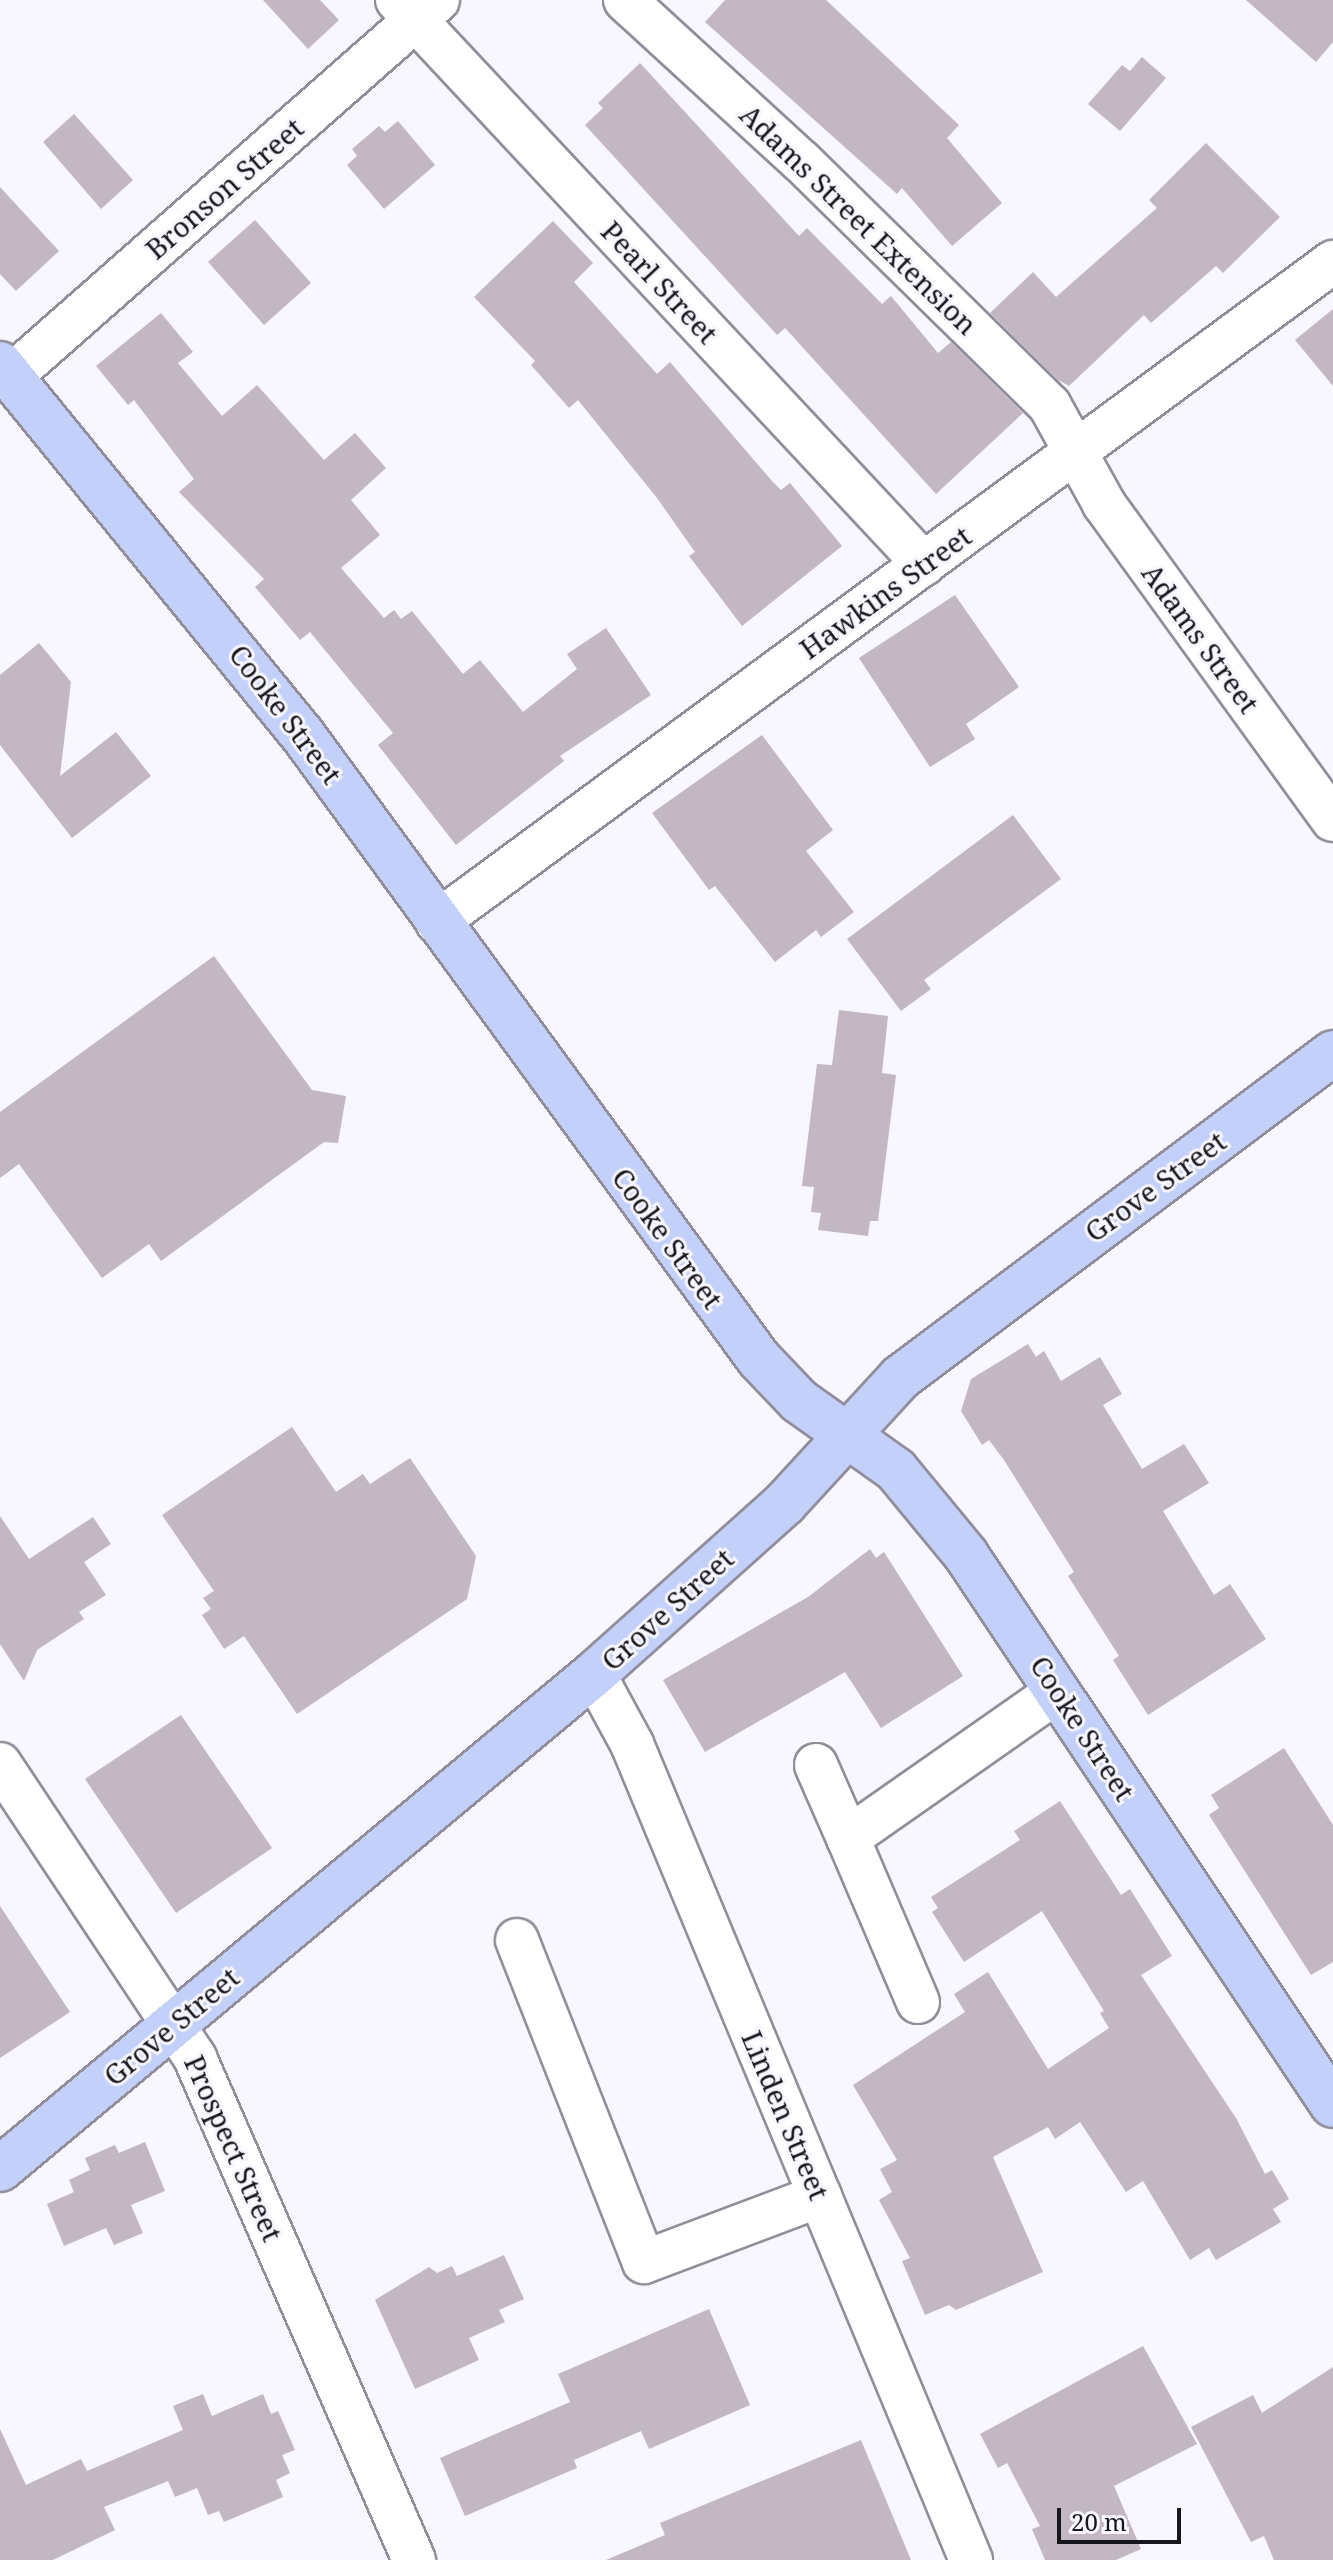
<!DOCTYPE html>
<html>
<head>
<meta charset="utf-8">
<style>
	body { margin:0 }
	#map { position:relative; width:1333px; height:2560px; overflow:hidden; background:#f8f6fe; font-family:"Noto Serif",serif }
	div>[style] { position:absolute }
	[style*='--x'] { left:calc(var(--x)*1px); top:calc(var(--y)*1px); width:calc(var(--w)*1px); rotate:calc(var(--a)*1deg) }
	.building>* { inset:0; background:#c3b7c3 }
	.roads { filter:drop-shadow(2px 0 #918d9a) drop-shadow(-2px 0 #918d9a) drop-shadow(0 2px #918d9a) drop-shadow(0 -2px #918d9a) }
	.minor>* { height:42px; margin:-21px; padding:0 21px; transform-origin:21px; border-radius:21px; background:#fff }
	.major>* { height:44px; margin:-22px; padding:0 22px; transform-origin:22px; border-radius:22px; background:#c2d0fa }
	span { translate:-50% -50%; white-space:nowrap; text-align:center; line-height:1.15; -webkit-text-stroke:6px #f8f6fe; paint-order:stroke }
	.street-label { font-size:28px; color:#16151a }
	.scale { position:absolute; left:1057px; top:2508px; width:124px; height:36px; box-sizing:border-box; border:4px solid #16151a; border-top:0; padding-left:10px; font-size:24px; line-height:28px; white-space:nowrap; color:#16151a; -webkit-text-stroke:6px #f8f6fe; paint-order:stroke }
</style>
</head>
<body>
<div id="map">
	<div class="building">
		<i style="clip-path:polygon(263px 0,320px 0,339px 20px,308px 49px)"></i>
		<i style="clip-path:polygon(725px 0,826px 0,959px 125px,947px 138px,1002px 203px,952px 246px,902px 188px,897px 194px,705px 22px)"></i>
		<i style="clip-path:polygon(1246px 0,1333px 0,1333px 42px,1316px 62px)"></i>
		<i style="clip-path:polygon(1142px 57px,1166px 78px,1120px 131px,1088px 104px,1122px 65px,1130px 71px)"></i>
		<i style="clip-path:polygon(640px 63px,799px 236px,807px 228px,882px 304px,891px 296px,938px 353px,951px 342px,1023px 413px,936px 494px,785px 328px,777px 335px,585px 125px,603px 108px,598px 103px)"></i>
		<i style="clip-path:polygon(74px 114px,133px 180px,101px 209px,43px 142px)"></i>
		<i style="clip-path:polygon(398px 121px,435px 165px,384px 209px,347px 165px,357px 156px,352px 149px,379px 126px,385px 132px)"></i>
		<i style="clip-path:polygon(1206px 143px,1280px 217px,1223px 273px,1216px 266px,1151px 323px,1144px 315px,1069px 386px,1058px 380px,990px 313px,1033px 272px,1056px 297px,1157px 208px,1149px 200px)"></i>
		<i style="clip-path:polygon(0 187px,59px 251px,16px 291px,0 274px)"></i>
		<i style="clip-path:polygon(255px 220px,311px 283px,264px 325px,208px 262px)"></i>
		<i style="clip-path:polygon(553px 221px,593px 263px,574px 282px,657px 374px,670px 362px,772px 481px,781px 490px,790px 483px,842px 546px,742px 626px,689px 556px,695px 552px,657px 498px,578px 400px,569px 408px,531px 365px,535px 361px,474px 297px)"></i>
		<i style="clip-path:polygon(1333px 309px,1333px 386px,1295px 340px)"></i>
		<i style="clip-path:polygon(161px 313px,193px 352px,178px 363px,222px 416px,257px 385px,324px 460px,355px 433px,386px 468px,351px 500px,380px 535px,341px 568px,384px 618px,394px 610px,401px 619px,412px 611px,463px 674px,480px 660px,523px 712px,577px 669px,567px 654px,606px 628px,651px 695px,560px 756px,564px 761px,456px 845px,378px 745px,393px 733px,310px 632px,300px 640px,255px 587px,264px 579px,179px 492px,194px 479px,134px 400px,128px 405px,96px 366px)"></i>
		<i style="clip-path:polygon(955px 595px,1019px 687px,966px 724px,975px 739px,930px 767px,859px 658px)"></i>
		<i style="clip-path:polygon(39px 643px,71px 682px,60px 776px,116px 732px,151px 776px,72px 838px,0 745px,0 675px)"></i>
		<i style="clip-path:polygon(762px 735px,833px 830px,806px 851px,854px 912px,821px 937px,816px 930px,775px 962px,715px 886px,709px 890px,652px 813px)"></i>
		<i style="clip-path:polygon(1013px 815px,1061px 879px,924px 980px,931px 989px,901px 1011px,847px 939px)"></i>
		<i style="clip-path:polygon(214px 956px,312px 1090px,346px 1096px,338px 1143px,324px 1142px,161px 1261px,149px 1244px,102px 1278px,19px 1164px,0 1178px,0 1112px)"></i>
		<i style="clip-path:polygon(839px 1010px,888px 1016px,882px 1073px,896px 1075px,878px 1221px,870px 1221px,868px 1236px,818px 1230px,821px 1213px,811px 1212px,814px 1187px,802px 1186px,817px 1064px,832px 1065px)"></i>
		<i style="clip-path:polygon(1028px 1344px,1036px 1357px,1044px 1351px,1061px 1381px,1100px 1357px,1122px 1394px,1103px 1405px,1142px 1469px,1184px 1444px,1209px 1483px,1163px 1511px,1214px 1595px,1230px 1584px,1266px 1639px,1148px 1715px,1113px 1660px,1119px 1656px,1068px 1576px,1074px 1572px,1004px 1460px,989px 1440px,982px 1445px,961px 1411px,971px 1379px)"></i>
		<i style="clip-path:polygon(292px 1427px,336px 1492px,363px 1474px,370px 1484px,410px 1458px,476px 1556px,467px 1599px,297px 1714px,244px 1636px,224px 1649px,202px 1615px,211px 1609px,203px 1598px,214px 1591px,162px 1515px)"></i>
		<i style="clip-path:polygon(0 1516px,29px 1559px,93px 1517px,111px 1544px,84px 1562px,106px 1595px,79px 1612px,84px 1619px,37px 1650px,24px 1681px,0 1644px)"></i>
		<i style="clip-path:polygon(870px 1549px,876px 1558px,884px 1552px,963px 1676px,881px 1728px,845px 1672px,705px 1752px,663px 1680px,808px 1597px)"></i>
		<i style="clip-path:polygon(181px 1715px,272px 1848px,176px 1913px,85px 1779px)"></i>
		<i style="clip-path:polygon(1284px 1748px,1333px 1825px,1333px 1962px,1311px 1975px,1209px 1815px,1219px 1808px,1211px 1795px)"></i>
		<i style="clip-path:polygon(1060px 1801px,1121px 1895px,1130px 1889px,1172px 1956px,1141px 1975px,1236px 2118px,1265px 2174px,1272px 2170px,1289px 2199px,1273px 2209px,1281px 2222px,1216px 2260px,1209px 2248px,1190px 2260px,1143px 2181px,1126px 2192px,1080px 2122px,1055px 2139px,1048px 2127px,993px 2157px,1043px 2272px,956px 2310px,949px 2305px,925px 2315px,902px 2261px,910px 2258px,879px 2200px,892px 2192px,880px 2169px,897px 2160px,853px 2085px,965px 2012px,954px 1994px,988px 1972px,1048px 2069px,1109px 2028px,1100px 2013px,1104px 2011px,1042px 1911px,964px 1962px,932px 1912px,938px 1908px,931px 1897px,1020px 1840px,1014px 1831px)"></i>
		<i style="clip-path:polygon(0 1906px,70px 2012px,0 2058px)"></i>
		<i style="clip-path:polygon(145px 2142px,165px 2191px,131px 2205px,143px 2233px,114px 2245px,106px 2228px,64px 2246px,47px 2204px,74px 2192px,69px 2180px,90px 2170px,85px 2158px,115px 2145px,119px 2153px)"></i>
		<i style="clip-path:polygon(504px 2255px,524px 2299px,499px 2310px,505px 2322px,469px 2338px,479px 2360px,415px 2389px,375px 2300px,429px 2267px,437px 2273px,452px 2266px,457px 2276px)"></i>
		<i style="clip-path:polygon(709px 2309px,750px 2405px,649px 2449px,641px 2431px,574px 2460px,577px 2468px,465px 2516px,440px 2458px,570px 2402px,558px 2374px)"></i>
		<i style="clip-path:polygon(1143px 2346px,1197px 2444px,1114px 2486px,1141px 2549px,1116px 2560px,1045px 2560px,1032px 2529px,1040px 2526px,1007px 2463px,998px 2468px,980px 2434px)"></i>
		<i style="clip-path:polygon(1333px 2367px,1333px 2560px,1274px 2560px,1264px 2536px,1251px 2542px,1191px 2427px,1253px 2395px,1262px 2413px)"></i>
		<i style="clip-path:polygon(203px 2394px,212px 2416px,263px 2394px,271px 2414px,278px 2411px,295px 2450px,282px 2455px,290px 2473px,276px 2480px,283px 2497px,224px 2522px,219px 2511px,208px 2515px,197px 2488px,175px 2497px,168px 2481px,104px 2507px,115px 2530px,53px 2560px,0 2560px,0 2429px,26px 2485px,81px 2459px,87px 2471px,183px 2430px,173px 2406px)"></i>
		<i style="clip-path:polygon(861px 2440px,911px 2560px,606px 2560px,665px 2535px,660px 2523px)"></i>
	</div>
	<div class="roads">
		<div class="minor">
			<i style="--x:397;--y:0;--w:772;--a:46.94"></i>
			<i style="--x:625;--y:0;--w:239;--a:42.5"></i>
			<i style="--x:801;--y:161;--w:349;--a:44.5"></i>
			<i style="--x:1050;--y:406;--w:112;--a:61.1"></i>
			<i style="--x:1104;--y:504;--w:390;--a:54.1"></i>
			<i style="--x:11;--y:376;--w:569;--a:-41.37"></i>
			<i style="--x:437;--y:922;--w:1113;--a:-36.38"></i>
			<i style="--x:594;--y:1674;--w:80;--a:61.5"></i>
			<i style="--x:632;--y:1744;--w:884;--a:67.44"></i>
			<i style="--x:0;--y:1764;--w:353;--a:56.4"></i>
			<i style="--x:195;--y:2058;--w:548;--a:66.43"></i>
			<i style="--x:816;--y:1765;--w:80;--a:66.3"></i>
			<i style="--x:517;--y:1940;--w:346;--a:68.5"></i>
			<i style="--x:644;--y:2262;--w:188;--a:-20.6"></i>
			<i style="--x:918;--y:2002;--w:178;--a:-113.1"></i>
			<i style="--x:848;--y:1838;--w:256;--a:-35"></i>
		</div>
		<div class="major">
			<i style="--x:0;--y:364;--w:478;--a:50.8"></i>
			<i style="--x:302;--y:734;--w:774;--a:53.83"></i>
			<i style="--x:759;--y:1359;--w:58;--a:46.4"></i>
			<i style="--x:799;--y:1401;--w:119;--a:35.4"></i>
			<i style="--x:896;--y:1470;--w:110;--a:50.5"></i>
			<i style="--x:966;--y:1555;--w:661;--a:56.29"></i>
			<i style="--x:0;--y:2169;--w:773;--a:-39.81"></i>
			<i style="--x:594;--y:1674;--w:256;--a:-41.8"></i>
			<i style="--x:785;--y:1503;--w:171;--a:-47.4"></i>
			<i style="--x:901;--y:1377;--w:540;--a:-36.87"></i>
		</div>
	</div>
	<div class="street-label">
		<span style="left:224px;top:188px;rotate:-41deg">Bronson Street</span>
		<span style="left:859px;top:219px;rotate:44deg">Adams Street Extension</span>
		<span style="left:660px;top:282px;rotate:47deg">Pearl Street</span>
		<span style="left:885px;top:592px;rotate:-36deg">Hawkins Street</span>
		<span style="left:1201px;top:638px;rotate:54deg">Adams Street</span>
		<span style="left:286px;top:714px;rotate:53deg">Cooke Street</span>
		<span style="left:1155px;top:1186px;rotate:-36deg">Grove Street</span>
		<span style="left:668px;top:1238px;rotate:54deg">Cooke Street</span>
		<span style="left:667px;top:1609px;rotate:-42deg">Grove Street</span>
		<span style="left:1083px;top:1728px;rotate:57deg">Cooke Street</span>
		<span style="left:171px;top:2026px;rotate:-40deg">Grove Street</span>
		<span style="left:786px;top:2115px;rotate:67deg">Linden Street</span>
		<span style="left:234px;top:2148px;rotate:66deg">Prospect Street</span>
	</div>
	<div class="scale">20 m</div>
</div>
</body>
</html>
